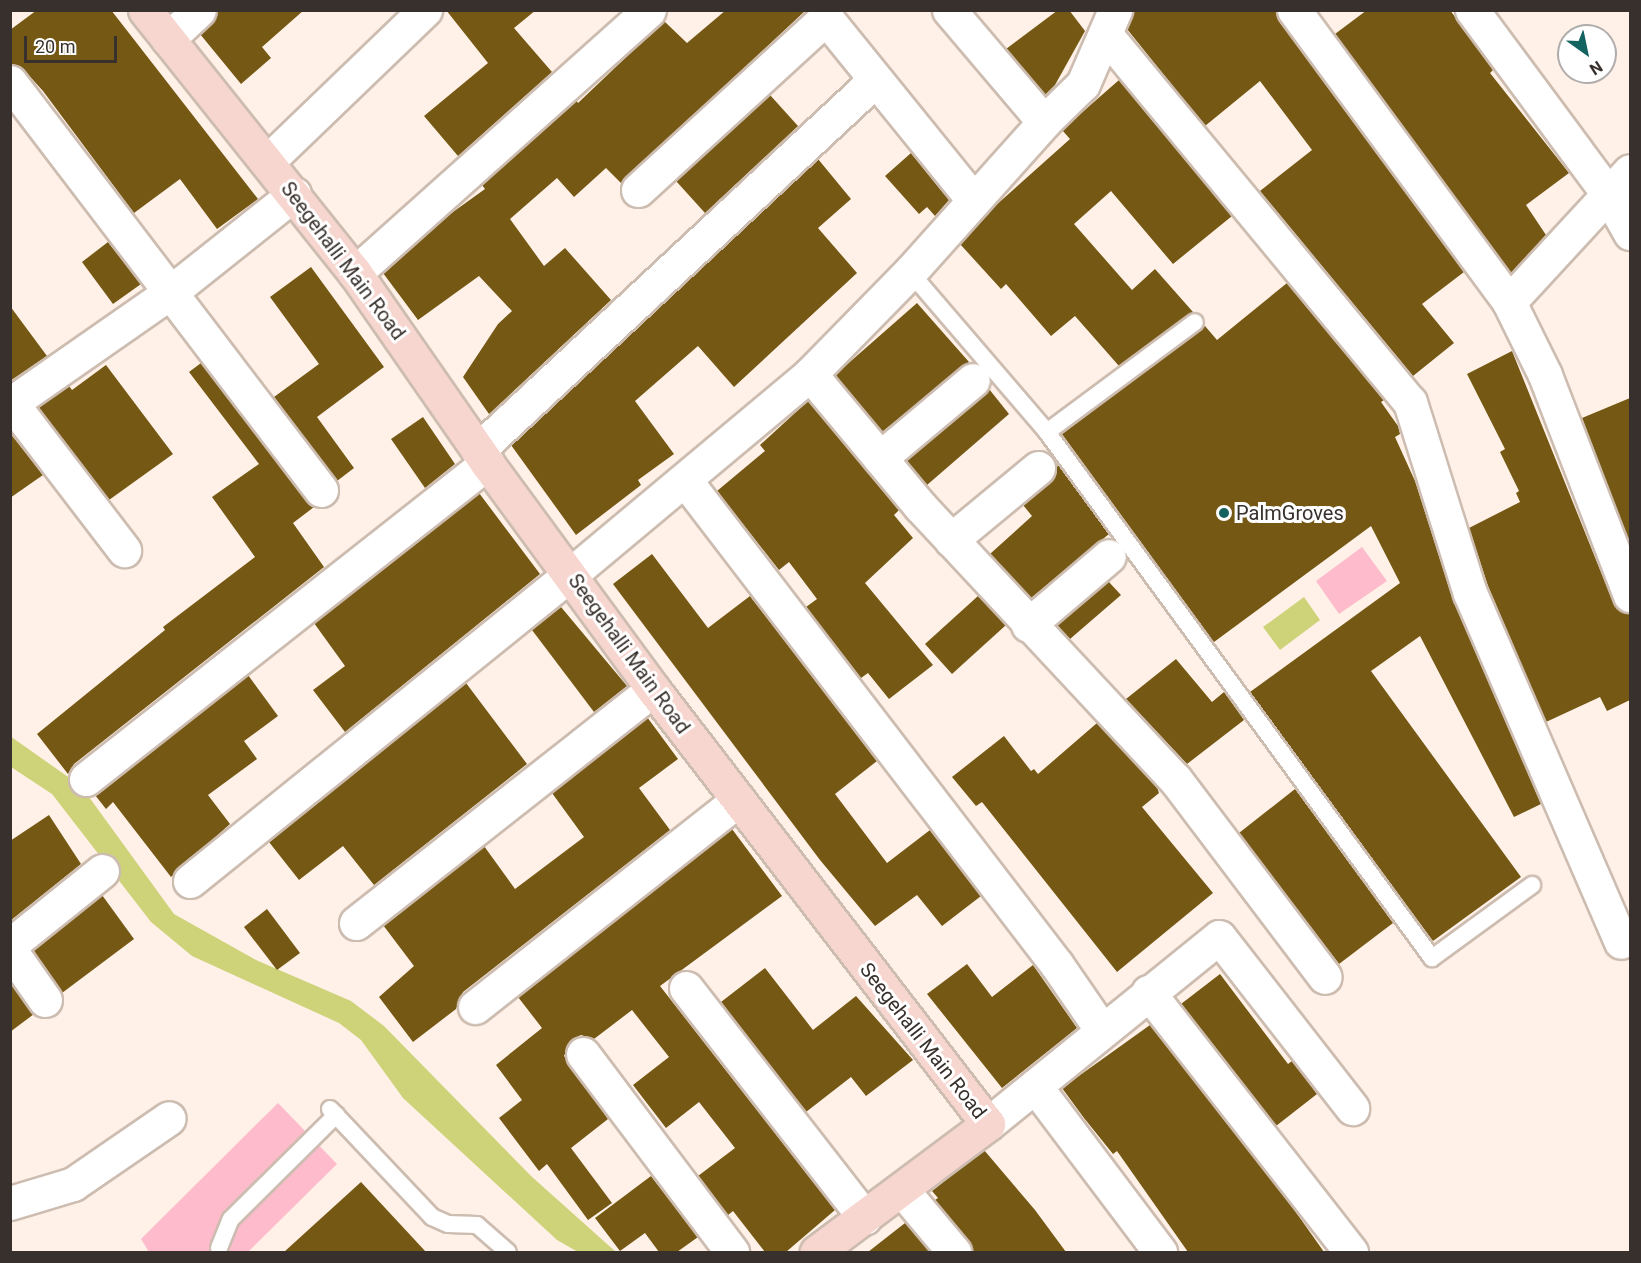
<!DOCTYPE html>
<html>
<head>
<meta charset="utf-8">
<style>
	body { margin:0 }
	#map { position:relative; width:1641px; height:1263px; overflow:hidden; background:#fff1e7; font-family:Roboto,sans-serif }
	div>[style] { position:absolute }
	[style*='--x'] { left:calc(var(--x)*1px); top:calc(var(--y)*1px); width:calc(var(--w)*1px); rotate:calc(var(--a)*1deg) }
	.green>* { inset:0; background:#fdbbcb }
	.water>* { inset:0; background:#ced37a }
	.building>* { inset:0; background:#745813 }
	.roads { filter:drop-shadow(2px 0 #cdbcb0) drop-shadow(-2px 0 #cdbcb0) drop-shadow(0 2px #cdbcb0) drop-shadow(0 -2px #cdbcb0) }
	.lane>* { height:16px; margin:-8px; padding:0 8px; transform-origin:8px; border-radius:8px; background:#fff }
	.street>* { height:33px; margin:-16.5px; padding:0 16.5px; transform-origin:16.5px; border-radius:16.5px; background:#fff }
	.secondary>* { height:33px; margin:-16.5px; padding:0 16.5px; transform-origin:16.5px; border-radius:16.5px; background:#f7d6d0 }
	.dots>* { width:16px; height:16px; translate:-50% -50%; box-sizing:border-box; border:3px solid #fff; border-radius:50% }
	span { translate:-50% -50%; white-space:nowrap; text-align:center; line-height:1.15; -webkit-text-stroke:6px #fff; paint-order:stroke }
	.street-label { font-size:20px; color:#37302c }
	.poi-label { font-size:20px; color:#37302c }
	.left { translate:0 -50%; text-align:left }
	.frame { position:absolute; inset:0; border:12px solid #37302c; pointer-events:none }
	.north { position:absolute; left:1557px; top:24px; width:60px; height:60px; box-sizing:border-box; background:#fff; border:2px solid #afacab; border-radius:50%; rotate:147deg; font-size:16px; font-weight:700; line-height:24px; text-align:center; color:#37302c }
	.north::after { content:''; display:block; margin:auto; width:21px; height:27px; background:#136361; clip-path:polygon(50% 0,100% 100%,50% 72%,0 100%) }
	.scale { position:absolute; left:24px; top:36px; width:93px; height:27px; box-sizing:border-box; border:3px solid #37302c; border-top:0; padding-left:8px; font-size:18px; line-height:21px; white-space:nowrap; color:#37302c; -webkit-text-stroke:4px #fff; paint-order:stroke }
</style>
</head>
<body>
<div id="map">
	<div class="green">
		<i style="clip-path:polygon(1362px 547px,1387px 581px,1339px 614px,1316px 581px)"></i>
		<i style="clip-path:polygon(278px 1103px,337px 1164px,248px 1252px,149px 1252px,141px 1239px)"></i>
	</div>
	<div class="water">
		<i style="clip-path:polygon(1304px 597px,1320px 620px,1280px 650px,1263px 627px)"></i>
		<i style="clip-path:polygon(10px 736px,81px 786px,174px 914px,256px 960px,351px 1001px,384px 1026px,531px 1176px,616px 1252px,578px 1252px,557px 1240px,403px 1098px,361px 1040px,339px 1023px,192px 956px,151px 922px,52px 794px,11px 767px)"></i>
	</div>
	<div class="building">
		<i style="clip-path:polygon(37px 10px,111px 10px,258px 199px,217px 229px,180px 179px,134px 213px,43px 91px,24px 70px,10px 64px,10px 30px)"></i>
		<i style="clip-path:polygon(217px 10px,304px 10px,262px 47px,271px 58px,241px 84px,200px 34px,212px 23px)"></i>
		<i style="clip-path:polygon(446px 10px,536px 10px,514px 28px,552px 72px,458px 156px,424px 116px,488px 63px)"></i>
		<i style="clip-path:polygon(726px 10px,806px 10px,621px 183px,606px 168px,574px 197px,557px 178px,510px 219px,544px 266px,565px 248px,611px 300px,489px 414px,463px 377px,498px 324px,512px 311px,479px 276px,418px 320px,383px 273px,446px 217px,485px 189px,482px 185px,576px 100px,578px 103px,664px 21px,687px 43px)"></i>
		<i style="clip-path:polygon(1058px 10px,1069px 10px,1085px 31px,1055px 85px,1045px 95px,1006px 49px)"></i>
		<i style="clip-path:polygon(1133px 10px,1275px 10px,1279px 21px,1464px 272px,1422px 304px,1454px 343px,1413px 376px,1260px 191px,1312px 150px,1260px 81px,1205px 126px,1127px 29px)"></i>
		<i style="clip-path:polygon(1367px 10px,1450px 10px,1493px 70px,1490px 73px,1569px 173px,1526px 205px,1546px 235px,1511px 273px,1335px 34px)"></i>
		<i style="clip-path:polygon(1119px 80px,1232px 216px,1173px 264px,1111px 191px,1074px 224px,1132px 290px,1155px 269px,1193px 312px,1119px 366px,1075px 316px,1051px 336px,1006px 284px,1001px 289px,960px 244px,994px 207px,1070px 139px,1062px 130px)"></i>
		<i style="clip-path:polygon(770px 95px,798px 126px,705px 213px,676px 181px)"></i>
		<i style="clip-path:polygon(911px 153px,949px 200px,935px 216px,927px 207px,919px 214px,885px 176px)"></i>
		<i style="clip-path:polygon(818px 159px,851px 199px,818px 228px,857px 273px,734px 387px,698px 346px,635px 401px,674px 454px,638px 480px,641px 485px,576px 535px,511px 445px)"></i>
		<i style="clip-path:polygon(108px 242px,141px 284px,113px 304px,82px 262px)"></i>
		<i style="clip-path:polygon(311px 267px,384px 367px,317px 417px,354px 468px,337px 481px,274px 397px,319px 364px,270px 297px)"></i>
		<i style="clip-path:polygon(1287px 283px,1384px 400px,1381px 402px,1398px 426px,1400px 434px,1395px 437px,1415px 481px,1453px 600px,1541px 804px,1514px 817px,1420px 636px,1371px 671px,1521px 877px,1433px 941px,1250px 692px,1400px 583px,1371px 526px,1214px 642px,1062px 434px,1205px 326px,1217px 340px)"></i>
		<i style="clip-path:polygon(917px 303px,969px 362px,882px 432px,835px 375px)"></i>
		<i style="clip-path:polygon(10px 306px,47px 356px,10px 381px)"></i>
		<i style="clip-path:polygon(1512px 351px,1613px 602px,1619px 610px,1630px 613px,1630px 700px,1607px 711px,1600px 697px,1546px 722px,1488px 586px,1469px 528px,1520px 502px,1516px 493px,1519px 491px,1500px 452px,1505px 449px,1467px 374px)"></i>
		<i style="clip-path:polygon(201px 363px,314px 507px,293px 523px,324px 567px,74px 764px,68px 774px,37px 734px,165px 630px,163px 627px,255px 557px,212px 497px,259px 464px,189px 372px)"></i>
		<i style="clip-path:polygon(106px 365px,173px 454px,109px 500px,38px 407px,69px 386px,72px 390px)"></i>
		<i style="clip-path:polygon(989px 389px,1009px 414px,927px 485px,906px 460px)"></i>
		<i style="clip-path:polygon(1630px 398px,1630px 544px,1582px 418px)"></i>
		<i style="clip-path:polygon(808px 401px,899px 510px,894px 515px,913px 538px,865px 583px,933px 665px,889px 699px,868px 673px,861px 678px,806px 607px,817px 599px,789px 562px,779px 570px,717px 491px,765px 451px,760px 445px)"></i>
		<i style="clip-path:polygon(423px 417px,455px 464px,425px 488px,391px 439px)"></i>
		<i style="clip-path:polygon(10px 433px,43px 475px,10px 498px)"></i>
		<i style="clip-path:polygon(1058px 465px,1109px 534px,1031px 598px,990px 554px,1032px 516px,1023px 505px,1050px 482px)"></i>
		<i style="clip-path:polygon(479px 493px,540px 574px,345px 732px,313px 690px,345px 666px,314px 623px)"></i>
		<i style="clip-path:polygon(652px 554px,708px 628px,750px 596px,877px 761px,835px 794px,887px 863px,930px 830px,981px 896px,942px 926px,917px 895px,875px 926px,820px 860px,613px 584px)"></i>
		<i style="clip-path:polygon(1108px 581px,1121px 595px,1070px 639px,1057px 625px)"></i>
		<i style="clip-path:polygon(978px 596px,1006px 625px,952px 674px,925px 644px)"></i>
		<i style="clip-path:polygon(561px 607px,627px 686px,594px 712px,532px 630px)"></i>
		<i style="clip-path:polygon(1176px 659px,1212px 702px,1224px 692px,1244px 720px,1187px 764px,1126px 699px)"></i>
		<i style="clip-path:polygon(248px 675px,278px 716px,244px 741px,257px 759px,208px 795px,230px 824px,171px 877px,113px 802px,106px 809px,95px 795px)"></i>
		<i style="clip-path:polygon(466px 683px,527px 764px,374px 885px,343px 846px,299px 880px,269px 842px)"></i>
		<i style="clip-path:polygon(647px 717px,678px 759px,639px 788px,670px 830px,463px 992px,456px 1009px,413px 1042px,379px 997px,414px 966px,383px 925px,484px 846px,515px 889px,584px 837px,552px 793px)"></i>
		<i style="clip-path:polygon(1097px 723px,1157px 787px,1159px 793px,1142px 807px,1213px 893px,1117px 972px,982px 802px,976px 806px,952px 777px,1004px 736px,1031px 771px,1034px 769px,1038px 774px)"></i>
		<i style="clip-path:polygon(1295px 789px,1393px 923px,1339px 964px,1239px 833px)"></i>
		<i style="clip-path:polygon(49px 815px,81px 864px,10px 921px,10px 841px)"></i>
		<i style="clip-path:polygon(732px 829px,782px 896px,660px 986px,835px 1210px,786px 1252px,765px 1252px,733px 1211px,728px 1215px,698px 1176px,735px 1148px,699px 1102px,666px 1128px,633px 1085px,669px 1057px,632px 1010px,594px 1039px,581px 1035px,572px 1039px,564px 1056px,608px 1119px,571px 1148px,612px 1203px,588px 1220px,547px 1164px,539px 1171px,499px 1118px,522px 1100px,496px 1065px,542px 1028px,518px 997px)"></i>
		<i style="clip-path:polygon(102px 895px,134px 939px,62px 993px,33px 950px)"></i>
		<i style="clip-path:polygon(267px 909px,300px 953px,277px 970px,244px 927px)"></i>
		<i style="clip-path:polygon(967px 964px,992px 997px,1033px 965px,1077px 1028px,1002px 1088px,927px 994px)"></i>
		<i style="clip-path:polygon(765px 968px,813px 1030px,856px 996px,913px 1060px,866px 1096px,851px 1077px,806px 1112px,721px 1002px)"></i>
		<i style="clip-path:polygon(1220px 974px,1288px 1064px,1292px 1061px,1317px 1094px,1276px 1126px,1181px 1004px)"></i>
		<i style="clip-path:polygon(10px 983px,34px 1014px,10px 1032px)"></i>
		<i style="clip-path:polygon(1150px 1025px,1288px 1201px,1324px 1252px,1188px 1252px,1117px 1151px,1113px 1154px,1084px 1118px,1062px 1088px)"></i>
		<i style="clip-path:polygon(984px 1150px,1035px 1210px,1066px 1252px,972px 1252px,968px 1240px,935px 1200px,938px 1198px,932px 1191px)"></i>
		<i style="clip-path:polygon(651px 1176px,698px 1237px,677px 1252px,659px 1252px,645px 1233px,620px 1251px,595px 1218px)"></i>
		<i style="clip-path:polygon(361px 1182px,426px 1252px,284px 1252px)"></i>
		<i style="clip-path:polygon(905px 1223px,930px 1252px,868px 1252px)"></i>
	</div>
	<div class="roads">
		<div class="lane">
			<i style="--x:910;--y:272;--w:211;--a:49.4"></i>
			<i style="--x:1047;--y:432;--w:652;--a:53.8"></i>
			<i style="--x:1432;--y:958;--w:124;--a:-36.1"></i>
			<i style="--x:1047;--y:432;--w:184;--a:-36.6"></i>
			<i style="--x:330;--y:1109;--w:149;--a:46.6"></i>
			<i style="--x:432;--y:1217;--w:17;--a:24"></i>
			<i style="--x:448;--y:1224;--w:29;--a:2"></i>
			<i style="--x:477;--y:1225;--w:41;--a:41.1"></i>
			<i style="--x:219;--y:1248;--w:31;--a:-68"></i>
			<i style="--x:231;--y:1219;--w:148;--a:-44.7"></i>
		</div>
		<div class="street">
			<i style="--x:949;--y:10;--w:147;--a:49.7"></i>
			<i style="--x:1294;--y:10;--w:363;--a:53.6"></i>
			<i style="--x:1509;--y:302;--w:81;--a:63.7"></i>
			<i style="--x:1545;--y:375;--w:236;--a:68.9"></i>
			<i style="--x:1472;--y:10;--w:229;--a:53.5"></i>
			<i style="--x:1608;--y:194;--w:45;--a:60.6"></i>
			<i style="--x:1106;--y:35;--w:477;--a:50.4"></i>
			<i style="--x:1410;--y:402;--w:200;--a:72.6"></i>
			<i style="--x:1470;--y:593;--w:380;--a:66.6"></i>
			<i style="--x:168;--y:39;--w:42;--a:-43.1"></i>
			<i style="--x:10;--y:82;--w:513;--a:52.68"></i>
			<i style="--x:268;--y:161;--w:218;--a:-43.9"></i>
			<i style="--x:638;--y:190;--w:255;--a:-42.5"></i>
			<i style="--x:826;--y:18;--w:235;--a:51"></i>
			<i style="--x:355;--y:273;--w:394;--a:-41.8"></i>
			<i style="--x:1509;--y:302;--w:178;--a:-47.3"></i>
			<i style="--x:810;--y:374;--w:172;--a:50.2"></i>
			<i style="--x:920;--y:506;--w:374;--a:47"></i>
			<i style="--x:1175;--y:779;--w:248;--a:52.9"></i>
			<i style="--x:10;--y:401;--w:188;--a:52.6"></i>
			<i style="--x:10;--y:404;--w:198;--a:-34.9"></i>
			<i style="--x:172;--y:291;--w:156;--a:-38.5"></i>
			<i style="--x:478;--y:450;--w:543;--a:-42.98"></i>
			<i style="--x:880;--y:458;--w:121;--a:-40"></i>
			<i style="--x:685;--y:480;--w:611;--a:52.51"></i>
			<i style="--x:1057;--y:965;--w:78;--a:55.5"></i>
			<i style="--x:951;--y:540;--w:113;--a:-39.6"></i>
			<i style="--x:1028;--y:625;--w:106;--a:-40.4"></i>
			<i style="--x:86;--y:779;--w:511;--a:-38.24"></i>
			<i style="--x:190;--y:881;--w:489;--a:-38.9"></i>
			<i style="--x:571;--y:574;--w:312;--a:-39.9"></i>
			<i style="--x:810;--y:374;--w:143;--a:-45.6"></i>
			<i style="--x:910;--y:272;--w:201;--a:-48.2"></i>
			<i style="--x:1044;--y:122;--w:54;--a:-44.3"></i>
			<i style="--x:1083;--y:84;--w:81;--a:-66.6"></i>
			<i style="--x:356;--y:923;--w:378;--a:-38.2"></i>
			<i style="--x:10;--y:945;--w:118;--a:-38.8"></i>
			<i style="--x:10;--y:950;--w:61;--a:55"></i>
			<i style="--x:686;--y:988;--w:291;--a:52.1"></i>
			<i style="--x:1148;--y:992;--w:330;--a:52"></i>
			<i style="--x:475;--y:1007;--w:335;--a:-38.2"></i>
			<i style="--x:583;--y:1054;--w:248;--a:53"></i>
			<i style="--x:1035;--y:1086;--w:208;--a:53"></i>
			<i style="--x:988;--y:1124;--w:297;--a:-39"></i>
			<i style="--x:1219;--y:937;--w:217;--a:52.1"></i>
			<i style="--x:903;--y:1191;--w:80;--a:50.1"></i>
			<i style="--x:10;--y:1203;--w:66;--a:-16.8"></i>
			<i style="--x:73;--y:1184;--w:116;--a:-34.5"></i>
		</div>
		<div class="secondary">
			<i style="--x:145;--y:10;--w:337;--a:51.4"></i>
			<i style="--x:355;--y:273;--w:231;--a:55.2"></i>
			<i style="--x:487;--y:463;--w:280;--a:53.7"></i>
			<i style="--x:653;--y:689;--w:549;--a:52.4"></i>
			<i style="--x:988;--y:1124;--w:214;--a:143.2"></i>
		</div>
	</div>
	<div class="dots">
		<i style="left:1224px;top:513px;background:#136361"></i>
	</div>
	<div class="street-label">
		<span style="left:343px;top:261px;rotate:53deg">Seegehalli Main Road</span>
		<span style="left:629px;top:654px;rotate:54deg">Seegehalli Main Road</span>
		<span style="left:923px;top:1041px;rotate:52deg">Seegehalli Main Road</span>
	</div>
	<div class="poi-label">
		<span class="left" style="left:1236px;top:513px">PalmGroves</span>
	</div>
	<div class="frame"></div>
	<div class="north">N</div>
	<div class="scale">20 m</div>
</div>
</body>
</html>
